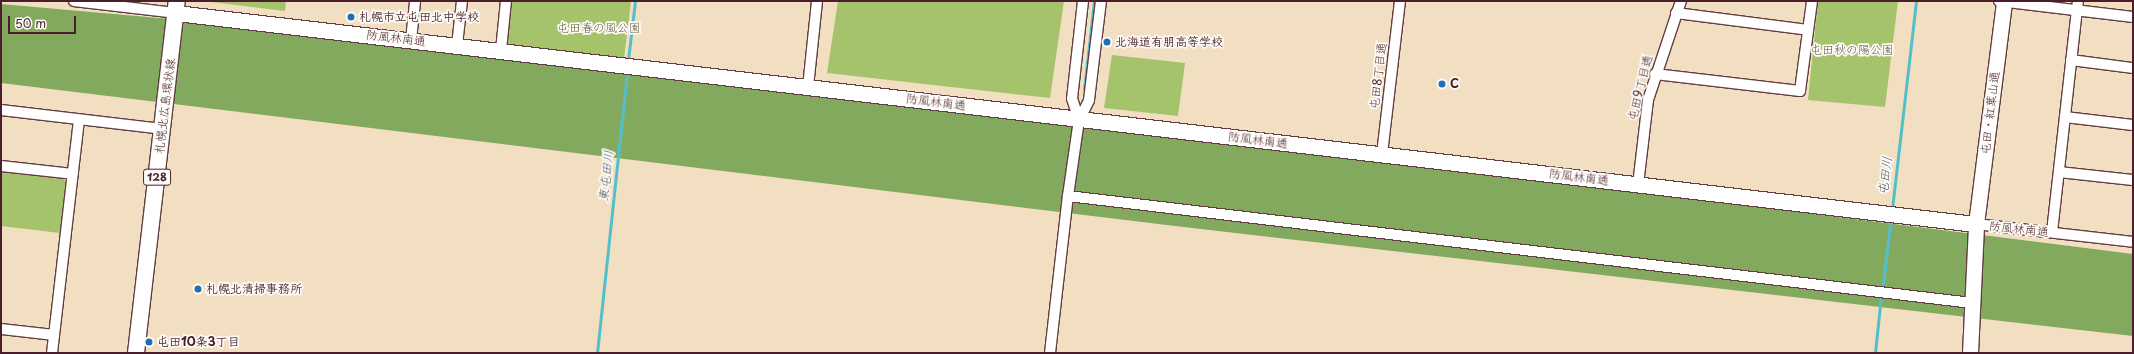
<!DOCTYPE html>
<html>
<head>
<meta charset="utf-8">
<style>
	body { margin:0 }
	#map { position:relative; width:2134px; height:354px; overflow:hidden; background:#f2dfc1; font-family:"Playpen Sans","Klee One",sans-serif }
	div>[style] { position:absolute }
	[style*='--x'] { left:calc(var(--x)*1px); top:calc(var(--y)*1px); width:calc(var(--w)*1px); rotate:calc(var(--a)*1deg) }
	.green>* { inset:0; background:#a4c36b }
	.forest>* { inset:0; background:#83a95f }
	.stream>* { height:2.5px; margin:-1.25px; padding:0 1.25px; transform-origin:1.25px; border-radius:1.25px; background:#53bfcd }
	.roads { filter:drop-shadow(1px 0 #633c42) drop-shadow(-1px 0 #633c42) drop-shadow(0 1px #633c42) drop-shadow(0 -1px #633c42) }
	.street>* { height:10px; margin:-5px; padding:0 5px; transform-origin:5px; border-radius:5px; background:#fff }
	.secondary>* { height:15px; margin:-7.5px; padding:0 7.5px; transform-origin:7.5px; border-radius:7.5px; background:#fff }
	.primary>* { height:16px; margin:-8px; padding:0 8px; transform-origin:8px; border-radius:8px; background:#fff }
	.dots>* { width:11px; height:11px; translate:-50% -50%; box-sizing:border-box; border:2px solid #fdfcf7; border-radius:50% }
	span { translate:-50% -50%; white-space:nowrap; text-align:center; line-height:1.15; -webkit-text-stroke:3.5px #fdfcf7; paint-order:stroke }
	.shield-label span { padding:1px 3px; background:#fdfcf7; border:1px solid; border-radius:3px; -webkit-text-stroke-width:0 }
	.shield-label { font-size:11px; color:#4a1f2b; font-weight:700 }
	.poi-label { font-size:12px; color:#4a1f2b; font-weight:700 }
	.left { translate:0 -50%; text-align:left }
	.park-label { font-size:12px; color:#6a5841 }
	.street-label { font-size:12px; color:#4a1f2b }
	.water-label { font-size:13px; color:#4d5764; font-style:italic }
	.frame { position:absolute; inset:0; border:2px solid #4a1f2b; pointer-events:none }
	.scale { position:absolute; left:8px; top:16px; width:68px; height:18px; box-sizing:border-box; border:2px solid #4a1f2b; border-top:0; padding-left:5px; font-size:12px; line-height:14px; white-space:nowrap; color:#4a1f2b; -webkit-text-stroke:3px #fdfcf7; paint-order:stroke }
</style>
</head>
<body>
<div id="map">
	<div class="green">
		<i style="clip-path:polygon(203px 1px,286px 1px,285px 11px)"></i>
		<i style="clip-path:polygon(512px 1px,631px 1px,624px 59px,507px 45px)"></i>
		<i style="clip-path:polygon(838px 1px,1064px 1px,1050px 98px,827px 73px)"></i>
		<i style="clip-path:polygon(1818px 1px,1898px 1px,1885px 107px,1808px 100px)"></i>
		<i style="clip-path:polygon(1112px 55px,1185px 63px,1178px 116px,1104px 108px)"></i>
		<i style="clip-path:polygon(1px 172px,63px 178px,66px 182px,60px 233px,1px 226px)"></i>
	</div>
	<div class="forest">
		<i style="clip-path:polygon(1px 4px,215px 23px,1246px 143px,2133px 254px,2133px 336px,1175px 226px,1px 83px)"></i>
	</div>
	<div class="stream">
		<i style="--x:628;--y:60;--w:59;--a:-83.2"></i>
		<i style="--x:1084;--y:90;--w:90;--a:-83.6"></i>
		<i style="--x:1892;--y:209;--w:209;--a:-83.4"></i>
		<i style="--x:1882;--y:291;--w:74;--a:-83"></i>
		<i style="--x:597;--y:353;--w:284;--a:-83.9"></i>
		<i style="--x:1875;--y:353;--w:57;--a:-84"></i>
	</div>
	<div class="roads">
		<div class="street">
			<i style="--x:74;--y:1;--w:103;--a:6.7"></i>
			<i style="--x:1999;--y:1;--w:135;--a:6.8"></i>
			<i style="--x:1676;--y:13;--w:133;--a:7.3"></i>
			<i style="--x:411;--y:40;--w:39;--a:-84"></i>
			<i style="--x:457;--y:45;--w:44;--a:-83.5"></i>
			<i style="--x:501;--y:50;--w:49;--a:-84.2"></i>
			<i style="--x:2071;--y:60;--w:63;--a:7.4"></i>
			<i style="--x:1655;--y:74;--w:146;--a:6.7"></i>
			<i style="--x:1800;--y:91;--w:91;--a:-82.4"></i>
			<i style="--x:808;--y:87;--w:86;--a:-84"></i>
			<i style="--x:1;--y:110;--w:162;--a:6.7"></i>
			<i style="--x:2065;--y:117;--w:68;--a:6.7"></i>
			<i style="--x:1079;--y:120;--w:22;--a:-108"></i>
			<i style="--x:1072;--y:99;--w:99;--a:-83.6"></i>
			<i style="--x:1382;--y:154;--w:154;--a:-83.3"></i>
			<i style="--x:1;--y:166;--w:72;--a:6.3"></i>
			<i style="--x:2059;--y:172;--w:74;--a:6.2"></i>
			<i style="--x:1638;--y:185;--w:86;--a:-83.3"></i>
			<i style="--x:1648;--y:100;--w:104;--a:-71.6"></i>
			<i style="--x:1068;--y:196;--w:77;--a:-81.8"></i>
			<i style="--x:1079;--y:120;--w:22;--a:-63"></i>
			<i style="--x:1089;--y:100;--w:100;--a:-83.1"></i>
			<i style="--x:1976;--y:224;--w:158;--a:6.5"></i>
			<i style="--x:2052;--y:232;--w:232;--a:-83.6"></i>
			<i style="--x:1;--y:329;--w:53;--a:6.5"></i>
			<i style="--x:52;--y:353;--w:235;--a:-83.4"></i>
			<i style="--x:1050;--y:353;--w:158;--a:-83.5"></i>
			<i style="--x:1068;--y:196;--w:910;--a:6.75"></i>
		</div>
		<div class="secondary">
			<i style="--x:176;--y:13;--w:1812;--a:6.69"></i>
			<i style="--x:1970;--y:353;--w:129;--a:-87.3"></i>
			<i style="--x:1976;--y:224;--w:225;--a:-82.8"></i>
		</div>
		<div class="primary">
			<i style="--x:136;--y:353;--w:354;--a:-83.4"></i>
		</div>
	</div>
	<div class="dots">
		<i style="left:351px;top:17px;background:#1f6fb2"></i>
		<i style="left:1107px;top:42px;background:#1f6fb2"></i>
		<i style="left:1442px;top:84px;background:#1f6fb2"></i>
		<i style="left:198px;top:289px;background:#1f6fb2"></i>
		<i style="left:149px;top:342px;background:#1f6fb2"></i>
	</div>
	<div class="shield-label">
		<span style="left:157px;top:177px">128</span>
	</div>
	<div class="poi-label">
		<span class="left" style="left:359px;top:17px">札幌市立屯田北中学校</span>
		<span class="left" style="left:1115px;top:42px">北海道有朋高等学校</span>
		<span class="left" style="left:1450px;top:84px">C</span>
		<span class="left" style="left:206px;top:289px">札幌北清掃事務所</span>
		<span class="left" style="left:157px;top:342px">屯田10条3丁目</span>
	</div>
	<div class="park-label">
		<span style="left:599px;top:28px">屯田春の風公園</span>
		<span style="left:1852px;top:50px">屯田秋の陽公園</span>
	</div>
	<div class="street-label">
		<span style="left:396px;top:38px;rotate:7deg">防風林南通</span>
		<span style="left:1378px;top:76px;rotate:-83deg">屯田8丁目通</span>
		<span style="left:1640px;top:88px;rotate:-76deg">屯田9丁目通</span>
		<span style="left:936px;top:102px;rotate:7deg">防風林南通</span>
		<span style="left:165px;top:106px;rotate:-83deg">札幌北広島環状線</span>
		<span style="left:1990px;top:113px;rotate:-83deg">屯田・紅葉山通</span>
		<span style="left:1258px;top:140px;rotate:7deg">防風林南通</span>
		<span style="left:1579px;top:177px;rotate:7deg">防風林南通</span>
		<span style="left:2019px;top:229px;rotate:6deg">防風林南通</span>
	</div>
	<div class="water-label">
		<span style="left:606px;top:176px;rotate:-84deg">東屯田川</span>
		<span style="left:1885px;top:176px;rotate:-83deg">屯田川</span>
	</div>
	<div class="frame"></div>
	<div class="scale">50 m</div>
</div>
</body>
</html>
